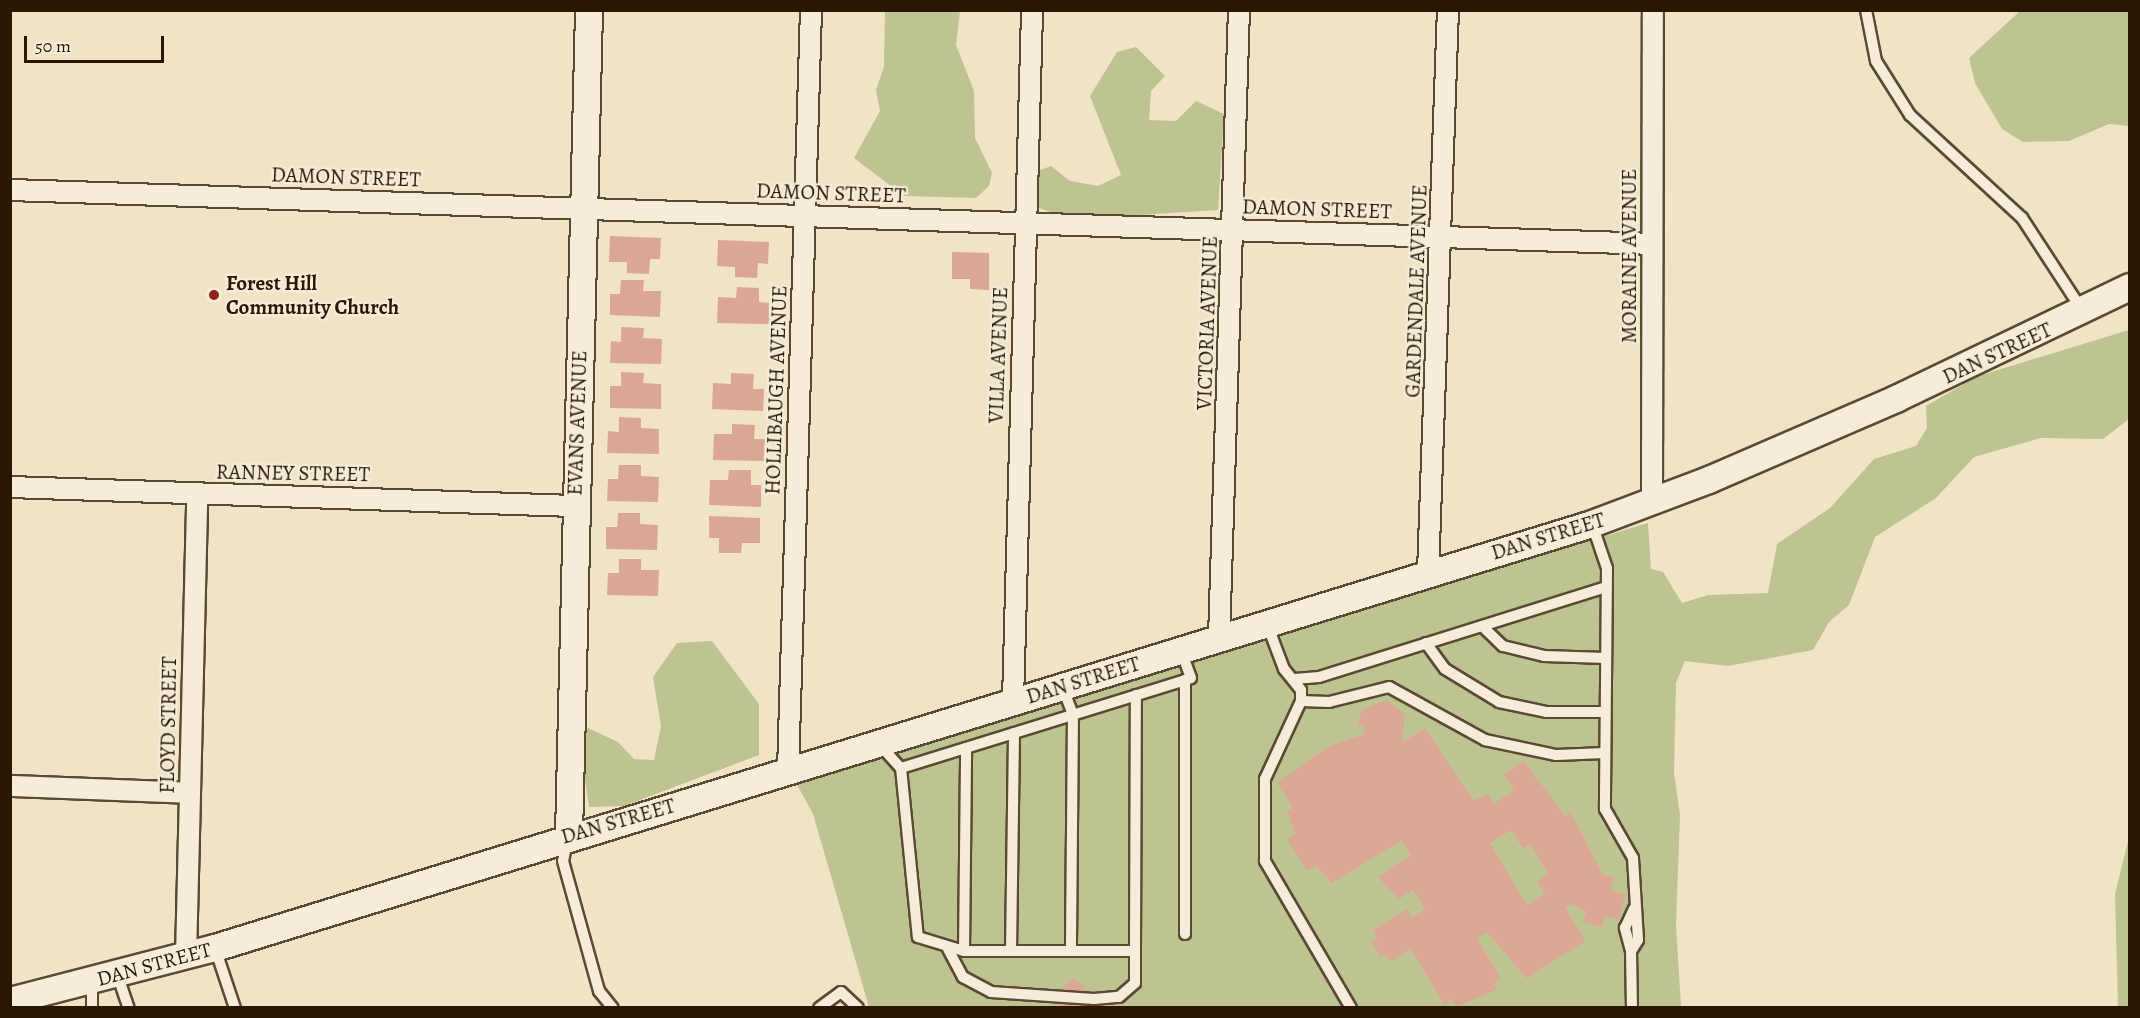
<!DOCTYPE html>
<html>
<head>
<meta charset="utf-8">
<style>
	body { margin:0 }
	#map { position:relative; width:2140px; height:1018px; overflow:hidden; background:#f0e3c6; font-family:Alegreya,serif }
	div>[style] { position:absolute }
	[style*='--x'] { left:calc(var(--x)*1px); top:calc(var(--y)*1px); width:calc(var(--w)*1px); rotate:calc(var(--a)*1deg) }
	.green>* { inset:0; background:#bec392 }
	.building>* { inset:0; background:#dba794 }
	.roads { filter:drop-shadow(2px 0 #5c4932) drop-shadow(-2px 0 #5c4932) drop-shadow(0 2px #5c4932) drop-shadow(0 -2px #5c4932) }
	.service>* { height:10px; margin:-5px; padding:0 5px; transform-origin:5px; border-radius:5px; background:#f5edda }
	.minor>* { height:20px; margin:-10px; padding:0 10px; transform-origin:10px; border-radius:10px; background:#f5edda }
	.tertiary>* { height:26px; margin:-13px; padding:0 13px; transform-origin:13px; border-radius:13px; background:#f5edda }
	.dots>* { width:16px; height:16px; translate:-50% -50%; box-sizing:border-box; border:3px solid #f5edda; border-radius:50% }
	span { translate:-50% -50%; white-space:nowrap; text-align:center; line-height:1.15; -webkit-text-stroke:4.5px #f5edda; paint-order:stroke }
	.street-label { font-size:21px; color:#2a1601 }
	.poi-label { font-size:21px; color:#2a1601; font-weight:700 }
	.left { translate:0 -50%; text-align:left }
	.frame { position:absolute; inset:0; border:12px solid #2a1601; pointer-events:none }
	.scale { position:absolute; left:24px; top:36px; width:140px; height:27px; box-sizing:border-box; border:3px solid #2a1601; border-top:0; padding-left:8px; font-size:18px; line-height:21px; white-space:nowrap; color:#2a1601; -webkit-text-stroke:4px #f5edda; paint-order:stroke }
</style>
</head>
<body>
<div id="map">
	<div class="green">
		<i style="clip-path:polygon(885px 11px,960px 11px,956px 45px,974px 91px,975px 138px,992px 173px,989px 186px,976px 198px,904px 196px,854px 158px,880px 111px,876px 90px,884px 67px)"></i>
		<i style="clip-path:polygon(2020px 11px,2129px 11px,2129px 126px,2109px 124px,2069px 141px,2023px 142px,2002px 129px,1975px 83px,1969px 58px)"></i>
		<i style="clip-path:polygon(1136px 47px,1165px 76px,1151px 91px,1149px 120px,1176px 121px,1196px 101px,1224px 114px,1218px 210px,1072px 219px,1033px 206px,1038px 171px,1051px 166px,1070px 181px,1098px 186px,1121px 175px,1090px 96px,1117px 52px)"></i>
		<i style="clip-path:polygon(2129px 330px,2129px 419px,2103px 439px,2041px 438px,1974px 457px,1936px 498px,1875px 537px,1849px 605px,1829px 622px,1813px 650px,1728px 666px,1685px 661px,1676px 683px,1674px 773px,1680px 815px,1676px 925px,1681px 1007px,869px 1007px,813px 814px,795px 781px,1648px 523px,1651px 569px,1663px 572px,1682px 603px,1708px 595px,1768px 593px,1777px 544px,1830px 508px,1874px 459px,1916px 446px,1927px 428px,1926px 406px,1978px 376px)"></i>
		<i style="clip-path:polygon(712px 641px,759px 704px,759px 755px,624px 806px,589px 807px,581px 751px,588px 728px,618px 742px,634px 759px,654px 760px,661px 726px,653px 677px,677px 643px)"></i>
		<i style="clip-path:polygon(2129px 837px,2129px 1007px,2118px 1007px,2115px 894px)"></i>
	</div>
	<div class="building">
		<i style="clip-path:polygon(610px 236px,661px 238px,660px 259px,650px 259px,649px 274px,627px 273px,627px 262px,609px 262px)"></i>
		<i style="clip-path:polygon(718px 240px,769px 242px,768px 264px,758px 263px,757px 278px,735px 277px,735px 267px,717px 266px)"></i>
		<i style="clip-path:polygon(952px 252px,989px 253px,989px 290px,970px 289px,970px 279px,952px 279px)"></i>
		<i style="clip-path:polygon(621px 280px,644px 280px,643px 291px,661px 291px,660px 317px,610px 315px,610px 294px,620px 294px)"></i>
		<i style="clip-path:polygon(737px 287px,759px 288px,759px 302px,769px 303px,769px 324px,717px 323px,718px 297px,736px 298px)"></i>
		<i style="clip-path:polygon(621px 327px,644px 328px,643px 338px,662px 339px,661px 364px,610px 363px,611px 341px,621px 342px)"></i>
		<i style="clip-path:polygon(621px 372px,644px 373px,643px 383px,661px 384px,661px 409px,610px 408px,610px 386px,621px 386px)"></i>
		<i style="clip-path:polygon(731px 373px,754px 374px,753px 389px,764px 389px,763px 411px,712px 409px,713px 383px,731px 384px)"></i>
		<i style="clip-path:polygon(619px 417px,641px 418px,641px 428px,659px 429px,659px 454px,607px 453px,608px 431px,619px 432px)"></i>
		<i style="clip-path:polygon(732px 424px,755px 425px,754px 439px,765px 439px,764px 461px,713px 460px,714px 434px,732px 434px)"></i>
		<i style="clip-path:polygon(619px 465px,641px 465px,641px 476px,659px 477px,658px 502px,607px 501px,608px 479px,618px 479px)"></i>
		<i style="clip-path:polygon(729px 470px,751px 470px,751px 485px,761px 485px,761px 507px,709px 505px,710px 480px,728px 480px)"></i>
		<i style="clip-path:polygon(618px 513px,640px 513px,640px 524px,658px 525px,657px 550px,606px 549px,606px 527px,617px 527px)"></i>
		<i style="clip-path:polygon(709px 516px,760px 518px,760px 543px,742px 543px,741px 553px,719px 553px,719px 538px,709px 538px)"></i>
		<i style="clip-path:polygon(619px 559px,641px 559px,641px 570px,659px 570px,658px 596px,607px 595px,608px 573px,619px 573px)"></i>
		<i style="clip-path:polygon(evenodd,1387px 700px,1405px 714px,1402px 743px,1425px 728px,1473px 800px,1489px 794px,1493px 804px,1514px 791px,1504px 774px,1524px 761px,1565px 816px,1571px 813px,1603px 875px,1614px 877px,1611px 891px,1625px 894px,1619px 920px,1605px 916px,1602px 927px,1583px 922px,1586px 912px,1570px 904px,1565px 908px,1586px 941px,1526px 978px,1487px 932px,1477px 938px,1501px 979px,1494px 983px,1498px 989px,1456px 1007px,1452px 999px,1444px 1004px,1411px 949px,1391px 961px,1386px 954px,1381px 957px,1371px 941px,1377px 938px,1373px 930px,1407px 909px,1412px 917px,1425px 909px,1413px 890px,1399px 899px,1378px 877px,1411px 855px,1402px 840px,1332px 883px,1316px 866px,1307px 871px,1287px 839px,1295px 834px,1287px 811px,1293px 808px,1277px 783px,1329px 746px,1365px 734px,1363px 725px,1358px 725px,1362px 709px,1387px 700px,1511px 830px,1523px 848px,1530px 844px,1548px 874px,1537px 881px,1545px 894px,1527px 905px,1490px 843px,1511px 830px)"></i>
		<i style="clip-path:polygon(1074px 979px,1083px 985px,1089px 1008px,1059px 1008px,1064px 985px)"></i>
	</div>
	<div class="roads">
		<div class="service">
			<i style="--x:1866;--y:10;--w:52;--a:78.9"></i>
			<i style="--x:1876;--y:61;--w:64;--a:57.8"></i>
			<i style="--x:1910;--y:115;--w:152;--a:42.6"></i>
			<i style="--x:2022;--y:218;--w:110;--a:56.9"></i>
			<i style="--x:1592;--y:524;--w:46;--a:71.2"></i>
			<i style="--x:1607;--y:568;--w:241;--a:90.5"></i>
			<i style="--x:1605;--y:809;--w:56;--a:60.3"></i>
			<i style="--x:1633;--y:858;--w:82;--a:86.5"></i>
			<i style="--x:1638;--y:940;--w:13;--a:122"></i>
			<i style="--x:1631;--y:951;--w:24;--a:-105"></i>
			<i style="--x:1625;--y:928;--w:21;--a:-65"></i>
			<i style="--x:1267;--y:624;--w:48;--a:69.3"></i>
			<i style="--x:1284;--y:669;--w:27;--a:51"></i>
			<i style="--x:1301;--y:690;--w:11;--a:90"></i>
			<i style="--x:1301;--y:701;--w:86;--a:114.8"></i>
			<i style="--x:1265;--y:779;--w:82;--a:90"></i>
			<i style="--x:1265;--y:861;--w:170;--a:59.7"></i>
			<i style="--x:1482;--y:626;--w:29;--a:44"></i>
			<i style="--x:1503;--y:646;--w:42;--a:13.7"></i>
			<i style="--x:1544;--y:656;--w:62;--a:1.8"></i>
			<i style="--x:1426;--y:643;--w:32;--a:54"></i>
			<i style="--x:1445;--y:669;--w:63;--a:31.4"></i>
			<i style="--x:1499;--y:702;--w:48;--a:12"></i>
			<i style="--x:1546;--y:712;--w:59;--a:0"></i>
			<i style="--x:1295;--y:679;--w:24;--a:-5"></i>
			<i style="--x:1319;--y:677;--w:301;--a:-17.4"></i>
			<i style="--x:1185;--y:680;--w:254;--a:90"></i>
			<i style="--x:1062;--y:686;--w:30;--a:69"></i>
			<i style="--x:1073;--y:714;--w:237;--a:90.5"></i>
			<i style="--x:1301;--y:701;--w:28;--a:2"></i>
			<i style="--x:1329;--y:702;--w:62;--a:-14"></i>
			<i style="--x:1389;--y:687;--w:110;--a:28.9"></i>
			<i style="--x:1485;--y:740;--w:73;--a:11.9"></i>
			<i style="--x:1556;--y:755;--w:49;--a:-2.3"></i>
			<i style="--x:880;--y:745;--w:31;--a:48"></i>
			<i style="--x:901;--y:768;--w:297;--a:-17.2"></i>
			<i style="--x:1185;--y:680;--w:6;--a:-18"></i>
			<i style="--x:1191;--y:678;--w:30;--a:-110"></i>
			<i style="--x:901;--y:768;--w:170;--a:84.3"></i>
			<i style="--x:918;--y:937;--w:48;--a:16.9"></i>
			<i style="--x:964;--y:951;--w:171;--a:0"></i>
			<i style="--x:1135;--y:951;--w:256;--a:-89.8"></i>
			<i style="--x:567;--y:841;--w:20;--a:101"></i>
			<i style="--x:563;--y:861;--w:135;--a:74.5"></i>
			<i style="--x:599;--y:991;--w:22;--a:51"></i>
			<i style="--x:215;--y:948;--w:63;--a:71.6"></i>
			<i style="--x:948;--y:949;--w:32;--a:62"></i>
			<i style="--x:963;--y:977;--w:32;--a:28"></i>
			<i style="--x:991;--y:992;--w:103;--a:3.9"></i>
			<i style="--x:1094;--y:999;--w:25;--a:-5"></i>
			<i style="--x:1119;--y:997;--w:21;--a:-41"></i>
			<i style="--x:1135;--y:983;--w:32;--a:-90"></i>
			<i style="--x:964;--y:951;--w:203;--a:-89.4"></i>
			<i style="--x:1011;--y:951;--w:218;--a:-89.2"></i>
			<i style="--x:1631;--y:951;--w:57;--a:89"></i>
			<i style="--x:117;--y:974;--w:36;--a:71"></i>
			<i style="--x:92;--y:1008;--w:27;--a:-90"></i>
			<i style="--x:819;--y:1008;--w:27;--a:-36"></i>
			<i style="--x:841;--y:992;--w:23;--a:43"></i>
		</div>
		<div class="minor">
			<i style="--x:10;--y:190;--w:1642;--a:1.88"></i>
			<i style="--x:10;--y:487;--w:564;--a:1.93"></i>
			<i style="--x:1652;--y:502;--w:492;--a:-89.9"></i>
			<i style="--x:1428;--y:573;--w:563;--a:-87.97"></i>
			<i style="--x:1219;--y:638;--w:628;--a:-88.18"></i>
			<i style="--x:1013;--y:701;--w:691;--a:-88.42"></i>
			<i style="--x:788;--y:771;--w:761;--a:-88.27"></i>
			<i style="--x:10;--y:786;--w:180;--a:2.2"></i>
			<i style="--x:186;--y:957;--w:462;--a:-88.6"></i>
		</div>
		<div class="tertiary">
			<i style="--x:569;--y:835;--w:825;--a:-88.61"></i>
			<i style="--x:10;--y:1001;--w:212;--a:-14.5"></i>
			<i style="--x:215;--y:948;--w:1441;--a:-17.11"></i>
			<i style="--x:1592;--y:524;--w:125;--a:-20.6"></i>
			<i style="--x:1709;--y:480;--w:204;--a:-23.4"></i>
			<i style="--x:1896;--y:399;--w:259;--a:-25.6"></i>
		</div>
	</div>
	<div class="dots">
		<i style="left:214px;top:295px;background:#8f2418"></i>
	</div>
	<div class="street-label">
		<span style="left:346px;top:177px;rotate:2deg">DAMON STREET</span>
		<span style="left:831px;top:193px;rotate:2deg">DAMON STREET</span>
		<span style="left:1317px;top:209px;rotate:2deg">DAMON STREET</span>
		<span style="left:1629px;top:256px;rotate:-90deg">MORAINE AVENUE</span>
		<span style="left:1416px;top:291px;rotate:-88deg">GARDENDALE AVENUE</span>
		<span style="left:1207px;top:323px;rotate:-88deg">VICTORIA AVENUE</span>
		<span style="left:1997px;top:353px;rotate:-25deg">DAN STREET</span>
		<span style="left:998px;top:355px;rotate:-88deg">VILLA AVENUE</span>
		<span style="left:776px;top:390px;rotate:-88deg">HOLLIBAUGH AVENUE</span>
		<span style="left:577px;top:423px;rotate:-88deg">EVANS AVENUE</span>
		<span style="left:293px;top:473px;rotate:1deg">RANNEY STREET</span>
		<span style="left:1548px;top:536px;rotate:-17deg">DAN STREET</span>
		<span style="left:1083px;top:680px;rotate:-17deg">DAN STREET</span>
		<span style="left:168px;top:725px;rotate:-89deg">FLOYD STREET</span>
		<span style="left:618px;top:821px;rotate:-16deg">DAN STREET</span>
		<span style="left:154px;top:964px;rotate:-15deg">DAN STREET</span>
	</div>
	<div class="poi-label">
		<span class="left" style="left:226px;top:295px">Forest Hill<br>Community Church</span>
	</div>
	<div class="frame"></div>
	<div class="scale">50 m</div>
</div>
</body>
</html>
